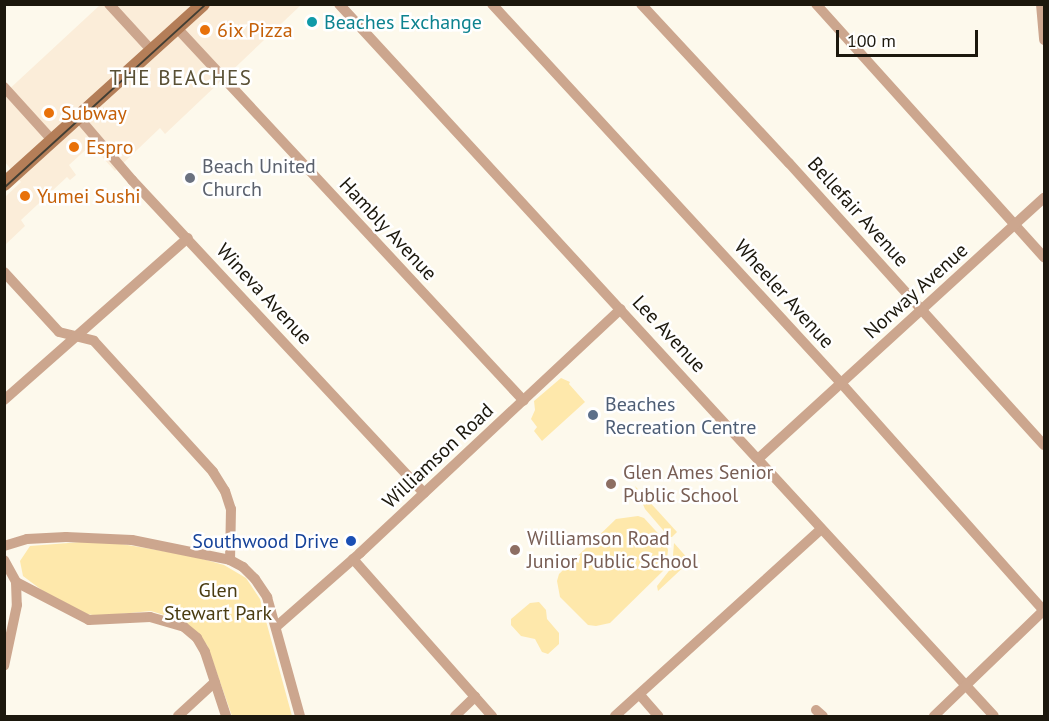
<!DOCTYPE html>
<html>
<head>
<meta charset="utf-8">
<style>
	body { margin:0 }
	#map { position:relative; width:1049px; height:721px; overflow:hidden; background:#fdf9ec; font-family:"PT Sans",sans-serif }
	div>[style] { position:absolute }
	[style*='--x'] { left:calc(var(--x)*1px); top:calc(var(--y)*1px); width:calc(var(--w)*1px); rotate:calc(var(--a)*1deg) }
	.commercial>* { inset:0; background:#fbedd9 }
	.green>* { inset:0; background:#fee8ab }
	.minor>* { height:10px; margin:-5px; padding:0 5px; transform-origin:5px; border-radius:5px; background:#cca68e }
	.secondary>* { height:14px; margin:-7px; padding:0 7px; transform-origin:7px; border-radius:7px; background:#b47e58 }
	.tram>* { height:1.5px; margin:-0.75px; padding:0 0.75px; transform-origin:0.75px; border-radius:0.75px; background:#423e33 }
	.dots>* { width:16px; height:16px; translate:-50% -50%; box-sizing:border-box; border:3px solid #fff; border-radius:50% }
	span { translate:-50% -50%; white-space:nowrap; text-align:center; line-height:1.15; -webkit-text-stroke:5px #fff; paint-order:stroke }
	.culture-label { font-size:20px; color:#0d838f }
	.left { translate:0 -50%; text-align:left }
	.food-label { font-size:20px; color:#c56008 }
	.worship-label { font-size:20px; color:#5b616d }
	.street-label { font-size:20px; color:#1c180d }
	.service-label { font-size:20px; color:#4e5e75 }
	.education-label { font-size:20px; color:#785e54 }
	.transit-label { font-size:20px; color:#164399 }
	.right { translate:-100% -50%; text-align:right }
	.park-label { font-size:20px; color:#4a3c11 }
	.neighbourhood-label { font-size:21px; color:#595035; letter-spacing:1.5px }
	.frame { position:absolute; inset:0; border:6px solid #1c180d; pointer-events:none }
	.scale { position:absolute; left:836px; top:30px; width:142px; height:27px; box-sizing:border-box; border:3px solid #1c180d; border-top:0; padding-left:8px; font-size:18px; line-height:21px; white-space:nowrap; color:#1c180d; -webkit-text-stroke:4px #fff; paint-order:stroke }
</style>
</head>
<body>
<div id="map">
	<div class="commercial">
		<i style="clip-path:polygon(100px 5px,301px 5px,165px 134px,160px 128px,115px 171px,91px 145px,69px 165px,76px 175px,70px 180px,67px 177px,21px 220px,25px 226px,5px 245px,5px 197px,21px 182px,5px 162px,5px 93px)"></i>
	</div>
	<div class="green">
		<i style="clip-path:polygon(561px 378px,570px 382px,569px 384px,585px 402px,542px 441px,534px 431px,537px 427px,531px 419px,535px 410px,534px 401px)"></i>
		<i style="clip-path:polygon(635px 486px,677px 532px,672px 537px,669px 537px,645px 509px)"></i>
		<i style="clip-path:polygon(638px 516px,644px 518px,665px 541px,668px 550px,666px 568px,610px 623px,596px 626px,588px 625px,560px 597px,557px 581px,559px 574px,616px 519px)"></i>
		<i style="clip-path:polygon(81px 542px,116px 543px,192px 556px,224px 565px,246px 578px,260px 599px,292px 716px,232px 716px,207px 645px,183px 621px,151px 611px,98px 616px,87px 614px,43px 591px,23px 576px,20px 561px,30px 546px)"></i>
		<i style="clip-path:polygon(674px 543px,690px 561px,658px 591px,657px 586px,672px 567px)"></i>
		<i style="clip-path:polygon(539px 602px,546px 610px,547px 619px,559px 633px,559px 644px,548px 654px,542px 652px,535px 639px,521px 636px,511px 625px,511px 619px,530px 603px)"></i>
	</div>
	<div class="minor">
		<i style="--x:109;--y:4;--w:64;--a:47.5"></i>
		<i style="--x:339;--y:4;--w:967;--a:47.39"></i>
		<i style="--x:492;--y:4;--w:515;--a:47.36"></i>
		<i style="--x:841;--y:383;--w:305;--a:48.3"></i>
		<i style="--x:641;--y:4;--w:217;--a:47.1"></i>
		<i style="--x:789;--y:163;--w:380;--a:47.9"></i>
		<i style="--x:816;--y:4;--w:341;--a:48"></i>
		<i style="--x:1041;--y:4;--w:36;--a:85"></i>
		<i style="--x:177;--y:28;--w:509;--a:47.07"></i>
		<i style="--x:4;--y:87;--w:73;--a:47.8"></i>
		<i style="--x:79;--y:118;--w:82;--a:49.5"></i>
		<i style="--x:132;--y:180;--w:428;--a:47"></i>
		<i style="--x:4;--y:272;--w:81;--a:47.5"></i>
		<i style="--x:59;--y:332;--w:36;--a:14"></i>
		<i style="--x:94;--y:341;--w:177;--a:47.7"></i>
		<i style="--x:213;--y:472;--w:22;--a:58"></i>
		<i style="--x:225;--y:491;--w:19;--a:72"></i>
		<i style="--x:231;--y:509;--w:51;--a:91.1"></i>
		<i style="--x:4;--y:400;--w:245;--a:-41.4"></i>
		<i style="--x:759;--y:458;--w:386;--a:-42.4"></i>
		<i style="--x:4;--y:546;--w:24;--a:-17"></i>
		<i style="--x:27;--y:539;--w:39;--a:-3"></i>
		<i style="--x:66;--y:537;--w:66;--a:2.6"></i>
		<i style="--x:132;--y:540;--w:100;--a:11.5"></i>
		<i style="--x:230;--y:560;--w:15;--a:28"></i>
		<i style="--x:243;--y:567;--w:17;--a:45"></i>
		<i style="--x:255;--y:579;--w:22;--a:56"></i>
		<i style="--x:267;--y:597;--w:123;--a:74.5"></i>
		<i style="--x:353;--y:559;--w:210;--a:48.5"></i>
		<i style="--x:4;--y:560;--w:25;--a:61"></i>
		<i style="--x:16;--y:582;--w:23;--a:88"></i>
		<i style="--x:17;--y:605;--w:62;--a:102"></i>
		<i style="--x:16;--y:582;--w:82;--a:27.5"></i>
		<i style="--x:89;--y:620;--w:61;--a:-2.8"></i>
		<i style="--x:150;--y:617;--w:35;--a:16"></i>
		<i style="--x:184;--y:627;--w:17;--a:40"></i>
		<i style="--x:197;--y:638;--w:16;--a:60"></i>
		<i style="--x:205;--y:652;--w:67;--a:71.8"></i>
		<i style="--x:277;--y:626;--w:111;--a:-41.3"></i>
		<i style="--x:360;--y:553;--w:357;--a:-43.1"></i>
		<i style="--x:640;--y:695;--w:28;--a:49"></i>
		<i style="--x:816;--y:710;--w:9;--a:41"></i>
		<i style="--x:178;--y:716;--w:50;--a:-42.6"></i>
		<i style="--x:455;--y:716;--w:28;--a:-44"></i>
		<i style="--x:615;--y:716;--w:278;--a:-42.2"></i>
		<i style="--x:934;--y:716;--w:153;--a:-43.9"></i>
	</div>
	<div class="secondary">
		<i style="--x:4;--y:184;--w:268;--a:-42.1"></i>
	</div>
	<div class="tram">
		<i style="--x:4;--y:188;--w:273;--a:-42.3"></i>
	</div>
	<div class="dots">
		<i style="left:312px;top:22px;background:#0f9aa8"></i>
		<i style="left:205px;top:30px;background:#e8710a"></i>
		<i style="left:49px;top:113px;background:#e8710a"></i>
		<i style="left:74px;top:147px;background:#e8710a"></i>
		<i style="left:190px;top:178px;background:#6b7280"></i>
		<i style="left:25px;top:196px;background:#e8710a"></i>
		<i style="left:593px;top:415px;background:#5c6f8a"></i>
		<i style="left:611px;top:484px;background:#8d6e63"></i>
		<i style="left:351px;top:541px;background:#1a4fb4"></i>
		<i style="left:515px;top:550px;background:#8d6e63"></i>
	</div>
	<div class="culture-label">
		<span class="left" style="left:324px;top:22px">Beaches Exchange</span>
	</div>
	<div class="food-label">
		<span class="left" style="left:217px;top:30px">6ix Pizza</span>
		<span class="left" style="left:61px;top:113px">Subway</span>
		<span class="left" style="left:86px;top:147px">Espro</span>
		<span class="left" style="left:37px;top:196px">Yumei Sushi</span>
	</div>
	<div class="worship-label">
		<span class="left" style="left:202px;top:178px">Beach United<br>Church</span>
	</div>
	<div class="street-label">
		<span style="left:858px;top:212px;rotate:48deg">Bellefair Avenue</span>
		<span style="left:388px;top:229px;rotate:47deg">Hambly Avenue</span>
		<span style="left:916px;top:291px;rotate:-42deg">Norway Avenue</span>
		<span style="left:264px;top:294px;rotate:47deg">Wineva Avenue</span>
		<span style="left:784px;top:294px;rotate:48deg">Wheeler Avenue</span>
		<span style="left:669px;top:334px;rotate:47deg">Lee Avenue</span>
		<span style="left:438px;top:456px;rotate:-43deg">Williamson Road</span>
	</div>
	<div class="service-label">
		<span class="left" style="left:605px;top:416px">Beaches<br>Recreation Centre</span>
	</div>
	<div class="education-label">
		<span class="left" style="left:623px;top:484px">Glen Ames Senior<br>Public School</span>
		<span class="left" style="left:527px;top:550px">Williamson Road<br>Junior Public School</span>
	</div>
	<div class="transit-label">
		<span class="right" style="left:339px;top:541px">Southwood Drive</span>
	</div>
	<div class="park-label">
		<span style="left:218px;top:602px">Glen<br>Stewart Park</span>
	</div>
	<div class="neighbourhood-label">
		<span style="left:181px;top:78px">THE BEACHES</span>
	</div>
	<div class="frame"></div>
	<div class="scale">100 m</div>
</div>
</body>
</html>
